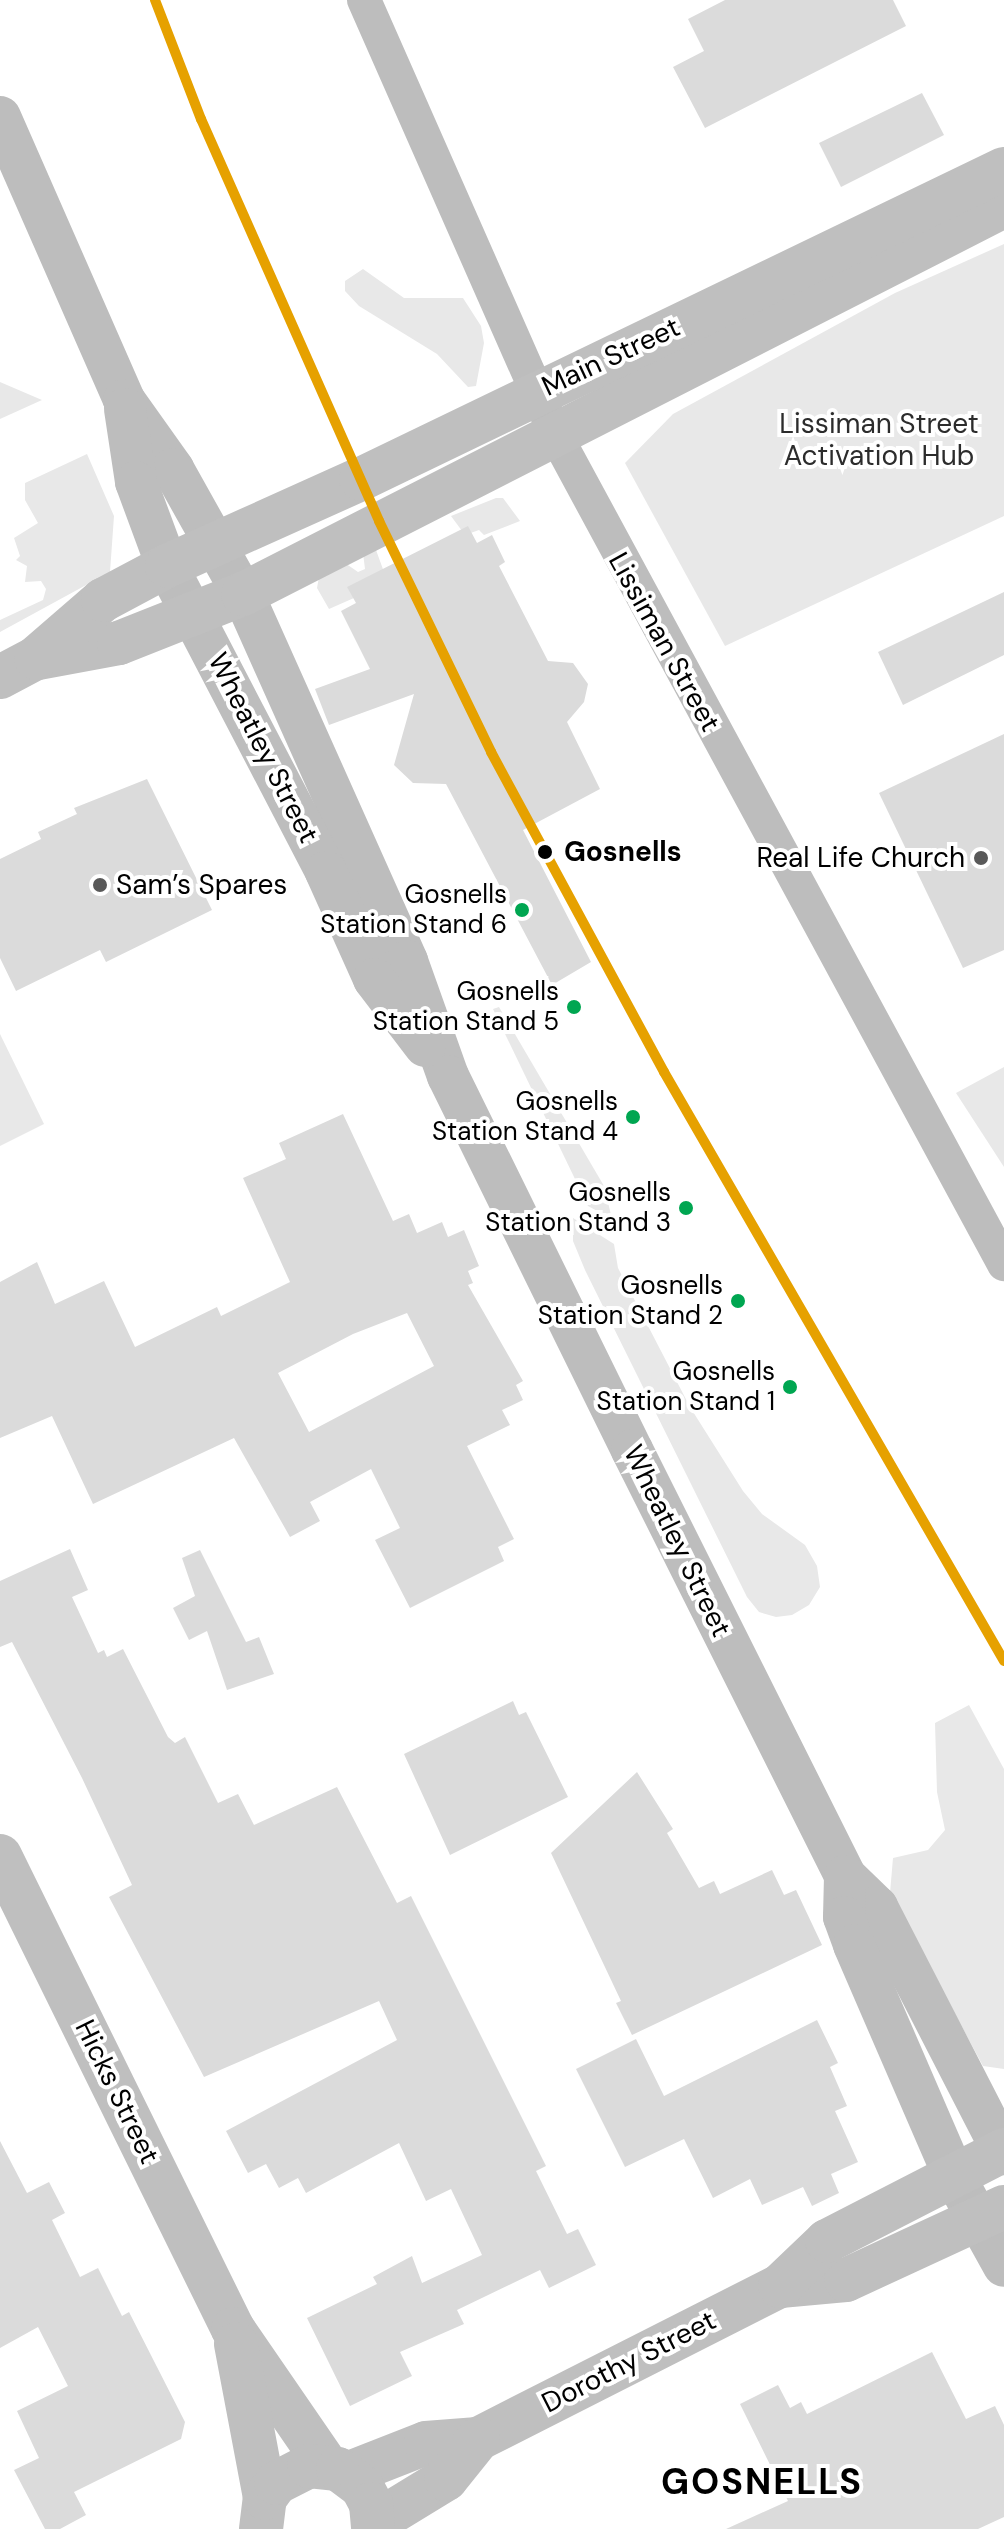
<!DOCTYPE html>
<html>
<head>
<meta charset="utf-8">
<style>
	body { margin:0 }
	#map { position:relative; width:1004px; height:2529px; overflow:hidden; background:#fff; font-family:"DM Sans",sans-serif }
	div>[style] { position:absolute }
	[style*='--x'] { left:calc(var(--x)*1px); top:calc(var(--y)*1px); width:calc(var(--w)*1px); rotate:calc(var(--a)*1deg) }
	.green>* { inset:0; background:#e8e8e8 }
	.building>* { inset:0; background:#dbdbdb }
	.minor>* { height:34px; margin:-17px; padding:0 17px; transform-origin:17px; border-radius:17px; background:#bdbdbd }
	.tertiary>* { height:42px; margin:-21px; padding:0 21px; transform-origin:21px; border-radius:21px; background:#bdbdbd }
	.secondary>* { height:44px; margin:-22px; padding:0 22px; transform-origin:22px; border-radius:22px; background:#bfbfbf }
	.rail-1>* { height:10px; margin:-5px; padding:0 5px; transform-origin:5px; border-radius:5px; background:#e6a100 }
	.dots>* { width:22px; height:22px; translate:-50% -50%; box-sizing:border-box; border:4px solid #fff; border-radius:50% }
	span { translate:-50% -50%; white-space:nowrap; text-align:center; line-height:1.15; -webkit-text-stroke:8px #fff; paint-order:stroke }
	.bus-label { font-size:26px; color:#000 }
	.right { translate:-100% -50%; text-align:right }
	.street-label { font-size:28px; color:#000 }
	.park-label { font-size:28px; color:#2c2c2c }
	.stop-label { font-size:28px; color:#000; font-weight:700 }
	.left { translate:0 -50%; text-align:left }
	.poi-label { font-size:28px; color:#000 }
	.district-label { font-size:36px; color:#000; font-weight:700; letter-spacing:2px }
</style>
</head>
<body>
<div id="map">
	<div class="green">
		<i style="clip-path:polygon(1004px 244px,1004px 516px,725px 646px,625px 463px,673px 414px,895px 293px)"></i>
		<i style="clip-path:polygon(363px 269px,404px 298px,463px 298px,481px 326px,484px 343px,476px 386px,468px 387px,437px 354px,359px 306px,345px 291px,345px 281px)"></i>
		<i style="clip-path:polygon(0 382px,42px 400px,0 419px)"></i>
		<i style="clip-path:polygon(87px 454px,114px 516px,110px 572px,0 632px,0 620px,43px 600px,46px 589px,41px 581px,25px 582px,27px 566px,16px 560px,20px 556px,14px 538px,38px 523px,25px 500px,25px 483px)"></i>
		<i style="clip-path:polygon(496px 498px,503px 498px,520px 521px,484px 535px,479px 530px,465px 535px,451px 516px)"></i>
		<i style="clip-path:polygon(376px 550px,388px 583px,329px 609px,317px 588px,319px 577px,345px 563px,358px 572px,365px 569px,363px 553px)"></i>
		<i style="clip-path:polygon(499px 1007px,604px 1186px,612px 1219px,588px 1206px,493px 1009px)"></i>
		<i style="clip-path:polygon(0 1034px,44px 1124px,0 1146px)"></i>
		<i style="clip-path:polygon(1004px 1067px,1004px 1167px,956px 1093px)"></i>
		<i style="clip-path:polygon(573px 1218px,614px 1244px,618px 1268px,690px 1407px,743px 1491px,762px 1514px,805px 1545px,817px 1566px,820px 1587px,809px 1605px,792px 1615px,776px 1617px,759px 1612px,747px 1597px,585px 1270px,573px 1241px)"></i>
		<i style="clip-path:polygon(969px 1705px,1004px 1769px,1004px 2069px,983px 2066px,890px 1893px,893px 1858px,928px 1850px,945px 1830px,937px 1792px,935px 1723px)"></i>
	</div>
	<div class="building">
		<i style="clip-path:polygon(725px 0,893px 0,906px 26px,705px 128px,673px 67px,704px 51px,688px 19px)"></i>
		<i style="clip-path:polygon(922px 93px,944px 135px,841px 187px,819px 143px)"></i>
		<i style="clip-path:polygon(468px 526px,477px 543px,492px 535px,505px 562px,499px 566px,548px 661px,573px 663px,588px 684px,584px 702px,567px 722px,600px 789px,523px 830px,591px 962px,552px 985px,446px 784px,413px 783px,394px 765px,414px 694px,329px 725px,315px 689px,370px 669px,341px 611px,356px 603px,347px 587px)"></i>
		<i style="clip-path:polygon(1004px 592px,1004px 655px,903px 705px,878px 652px)"></i>
		<i style="clip-path:polygon(1004px 734px,1004px 950px,963px 968px,879px 793px)"></i>
		<i style="clip-path:polygon(147px 779px,212px 910px,106px 962px,100px 950px,16px 991px,0 958px,0 859px,41px 839px,38px 832px,77px 814px,74px 808px)"></i>
		<i style="clip-path:polygon(evenodd,343px 1114px,393px 1221px,409px 1214px,417px 1233px,442px 1222px,448px 1237px,464px 1230px,479px 1266px,468px 1271px,473px 1283px,468px 1285px,523px 1381px,516px 1385px,523px 1400px,502px 1410px,510px 1425px,467px 1446px,514px 1539px,498px 1547px,504px 1561px,410px 1608px,375px 1540px,400px 1528px,371px 1469px,310px 1502px,320px 1521px,290px 1537px,234px 1438px,93px 1504px,52px 1416px,0 1438px,0 1282px,37px 1262px,55px 1304px,104px 1281px,135px 1347px,217px 1307px,221px 1316px,290px 1282px,243px 1178px,286px 1159px,279px 1143px,343px 1114px,407px 1313px,434px 1366px,309px 1432px,278px 1373px,353px 1334px,407px 1313px)"></i>
		<i style="clip-path:polygon(70px 1549px,88px 1590px,72px 1597px,98px 1653px,104px 1650px,107px 1657px,123px 1649px,168px 1737px,175px 1743px,185px 1737px,218px 1803px,238px 1794px,254px 1825px,337px 1787px,397px 1903px,411px 1896px,546px 2166px,536px 2171px,567px 2234px,578px 2229px,596px 2265px,549px 2288px,540px 2270px,457px 2310px,464px 2324px,400px 2352px,412px 2376px,350px 2406px,307px 2318px,377px 2284px,373px 2277px,412px 2256px,422px 2283px,482px 2255px,451px 2189px,426px 2201px,399px 2143px,306px 2193px,298px 2178px,279px 2188px,266px 2164px,248px 2173px,226px 2131px,397px 2040px,379px 2001px,204px 2077px,109px 1897px,132px 1885px,82px 1778px,12px 1642px,0 1647px,0 1581px)"></i>
		<i style="clip-path:polygon(200px 1550px,246px 1642px,259px 1637px,274px 1674px,227px 1690px,207px 1631px,189px 1640px,173px 1608px,195px 1596px,182px 1558px)"></i>
		<i style="clip-path:polygon(513px 1701px,519px 1715px,526px 1712px,568px 1797px,450px 1855px,404px 1754px)"></i>
		<i style="clip-path:polygon(637px 1772px,673px 1829px,667px 1833px,699px 1888px,714px 1881px,720px 1894px,772px 1870px,784px 1895px,796px 1890px,822px 1945px,632px 2035px,616px 2003px,621px 2001px,551px 1853px)"></i>
		<i style="clip-path:polygon(817px 2020px,838px 2063px,830px 2067px,847px 2106px,835px 2111px,858px 2162px,831px 2174px,839px 2193px,812px 2206px,803px 2187px,762px 2205px,750px 2179px,713px 2198px,684px 2139px,625px 2167px,576px 2069px,636px 2039px,664px 2096px)"></i>
		<i style="clip-path:polygon(0 2141px,27px 2193px,49px 2182px,65px 2213px,52px 2220px,80px 2277px,98px 2268px,122px 2316px,129px 2312px,185px 2422px,181px 2439px,74px 2492px,86px 2515px,60px 2529px,45px 2529px,14px 2470px,39px 2458px,17px 2411px,68px 2386px,38px 2327px,0 2348px)"></i>
		<i style="clip-path:polygon(932px 2352px,966px 2419px,995px 2406px,1004px 2425px,1004px 2517px,978px 2529px,726px 2529px,788px 2501px,740px 2404px,778px 2385px,790px 2408px,801px 2402px,807px 2414px)"></i>
	</div>
	<div class="minor">
		<i style="--x:364;--y:0;--w:474;--a:66.2"></i>
		<i style="--x:555;--y:434;--w:944;--a:61.59"></i>
	</div>
	<div class="tertiary">
		<i style="--x:0;--y:117;--w:309;--a:66.3"></i>
		<i style="--x:124;--y:400;--w:85;--a:54.6"></i>
		<i style="--x:173;--y:469;--w:143;--a:60.8"></i>
		<i style="--x:243;--y:594;--w:402;--a:65.9"></i>
		<i style="--x:407;--y:961;--w:122;--a:70.4"></i>
		<i style="--x:448;--y:1076;--w:417;--a:63.8"></i>
		<i style="--x:632;--y:1450;--w:476;--a:63.4"></i>
		<i style="--x:845;--y:1876;--w:45;--a:44.1"></i>
		<i style="--x:877;--y:1907;--w:278;--a:62.8"></i>
		<i style="--x:125;--y:409;--w:74;--a:81.4"></i>
		<i style="--x:136;--y:482;--w:90;--a:69.7"></i>
		<i style="--x:167;--y:566;--w:345;--a:62.5"></i>
		<i style="--x:326;--y:872;--w:117;--a:65.8"></i>
		<i style="--x:374;--y:979;--w:84;--a:52.7"></i>
		<i style="--x:845;--y:1876;--w:41;--a:91.4"></i>
		<i style="--x:844;--y:1917;--w:30;--a:70"></i>
		<i style="--x:854;--y:1945;--w:249;--a:66.6"></i>
		<i style="--x:953;--y:2174;--w:105;--a:61"></i>
	</div>
	<div class="secondary">
		<i style="--x:39;--y:658;--w:81;--a:-10.6"></i>
		<i style="--x:119;--y:643;--w:133;--a:-21.6"></i>
		<i style="--x:243;--y:594;--w:854;--a:-27.02"></i>
		<i style="--x:0;--y:677;--w:41;--a:-27.8"></i>
		<i style="--x:36;--y:658;--w:89;--a:-40.9"></i>
		<i style="--x:103;--y:600;--w:72;--a:-28"></i>
		<i style="--x:167;--y:566;--w:213;--a:-24.2"></i>
		<i style="--x:361;--y:479;--w:714;--a:-25.74"></i>
		<i style="--x:0;--y:1856;--w:527;--a:63.78"></i>
		<i style="--x:233;--y:2329;--w:168;--a:55.5"></i>
		<i style="--x:780;--y:2286;--w:66;--a:-5.2"></i>
		<i style="--x:846;--y:2280;--w:174;--a:-24.8"></i>
		<i style="--x:236;--y:2344;--w:157;--a:79.3"></i>
		<i style="--x:347;--y:2474;--w:85;--a:-21.4"></i>
		<i style="--x:426;--y:2443;--w:52;--a:-4.4"></i>
		<i style="--x:478;--y:2439;--w:339;--a:-26.9"></i>
		<i style="--x:780;--y:2286;--w:65;--a:-43.8"></i>
		<i style="--x:827;--y:2241;--w:199;--a:-27.2"></i>
		<i style="--x:374;--y:2523;--w:84;--a:-31.4"></i>
		<i style="--x:446;--y:2479;--w:51;--a:-51.3"></i>
		<i style="--x:261;--y:2529;--w:31;--a:-83"></i>
		<i style="--x:265;--y:2498;--w:19;--a:-54"></i>
		<i style="--x:276;--y:2483;--w:37;--a:-27"></i>
		<i style="--x:309;--y:2466;--w:29;--a:6"></i>
		<i style="--x:338;--y:2469;--w:30;--a:37"></i>
		<i style="--x:362;--y:2487;--w:19;--a:62"></i>
		<i style="--x:371;--y:2504;--w:25;--a:85"></i>
	</div>
	<div class="rail-1">
		<i style="--x:155;--y:0;--w:128;--a:68.9"></i>
		<i style="--x:201;--y:119;--w:440;--a:66.1"></i>
		<i style="--x:379;--y:521;--w:257;--a:64.1"></i>
		<i style="--x:491;--y:752;--w:364;--a:61.6"></i>
		<i style="--x:664;--y:1072;--w:680;--a:60"></i>
	</div>
	<div class="dots">
		<i style="left:545px;top:852px;background:#000"></i>
		<i style="left:981px;top:858px;background:#595959"></i>
		<i style="left:100px;top:885px;background:#595959"></i>
		<i style="left:522px;top:910px;background:#00a651"></i>
		<i style="left:574px;top:1007px;background:#00a651"></i>
		<i style="left:633px;top:1117px;background:#00a651"></i>
		<i style="left:686px;top:1208px;background:#00a651"></i>
		<i style="left:738px;top:1301px;background:#00a651"></i>
		<i style="left:790px;top:1387px;background:#00a651"></i>
	</div>
	<div class="bus-label">
		<span class="right" style="left:507px;top:910px">Gosnells<br>Station Stand 6</span>
		<span class="right" style="left:559px;top:1007px">Gosnells<br>Station Stand 5</span>
		<span class="right" style="left:618px;top:1117px">Gosnells<br>Station Stand 4</span>
		<span class="right" style="left:671px;top:1208px">Gosnells<br>Station Stand 3</span>
		<span class="right" style="left:723px;top:1301px">Gosnells<br>Station Stand 2</span>
		<span class="right" style="left:775px;top:1387px">Gosnells<br>Station Stand 1</span>
	</div>
	<div class="street-label">
		<span style="left:611px;top:357px;rotate:-25deg">Main Street</span>
		<span style="left:664px;top:642px;rotate:61deg">Lissiman Street</span>
		<span style="left:263px;top:748px;rotate:63deg">Wheatley Street</span>
		<span style="left:677px;top:1541px;rotate:64deg">Wheatley Street</span>
		<span style="left:117px;top:2092px;rotate:64deg">Hicks Street</span>
		<span style="left:629px;top:2362px;rotate:-27deg">Dorothy Street</span>
	</div>
	<div class="park-label">
		<span style="left:879px;top:440px">Lissiman Street<br>Activation Hub</span>
	</div>
	<div class="stop-label">
		<span class="left" style="left:564px;top:852px">Gosnells</span>
	</div>
	<div class="poi-label">
		<span class="right" style="left:965px;top:858px">Real Life Church</span>
		<span class="left" style="left:116px;top:885px">Sam’s Spares</span>
	</div>
	<div class="district-label">
		<span style="left:762px;top:2482px">GOSNELLS</span>
	</div>
</div>
</body>
</html>
